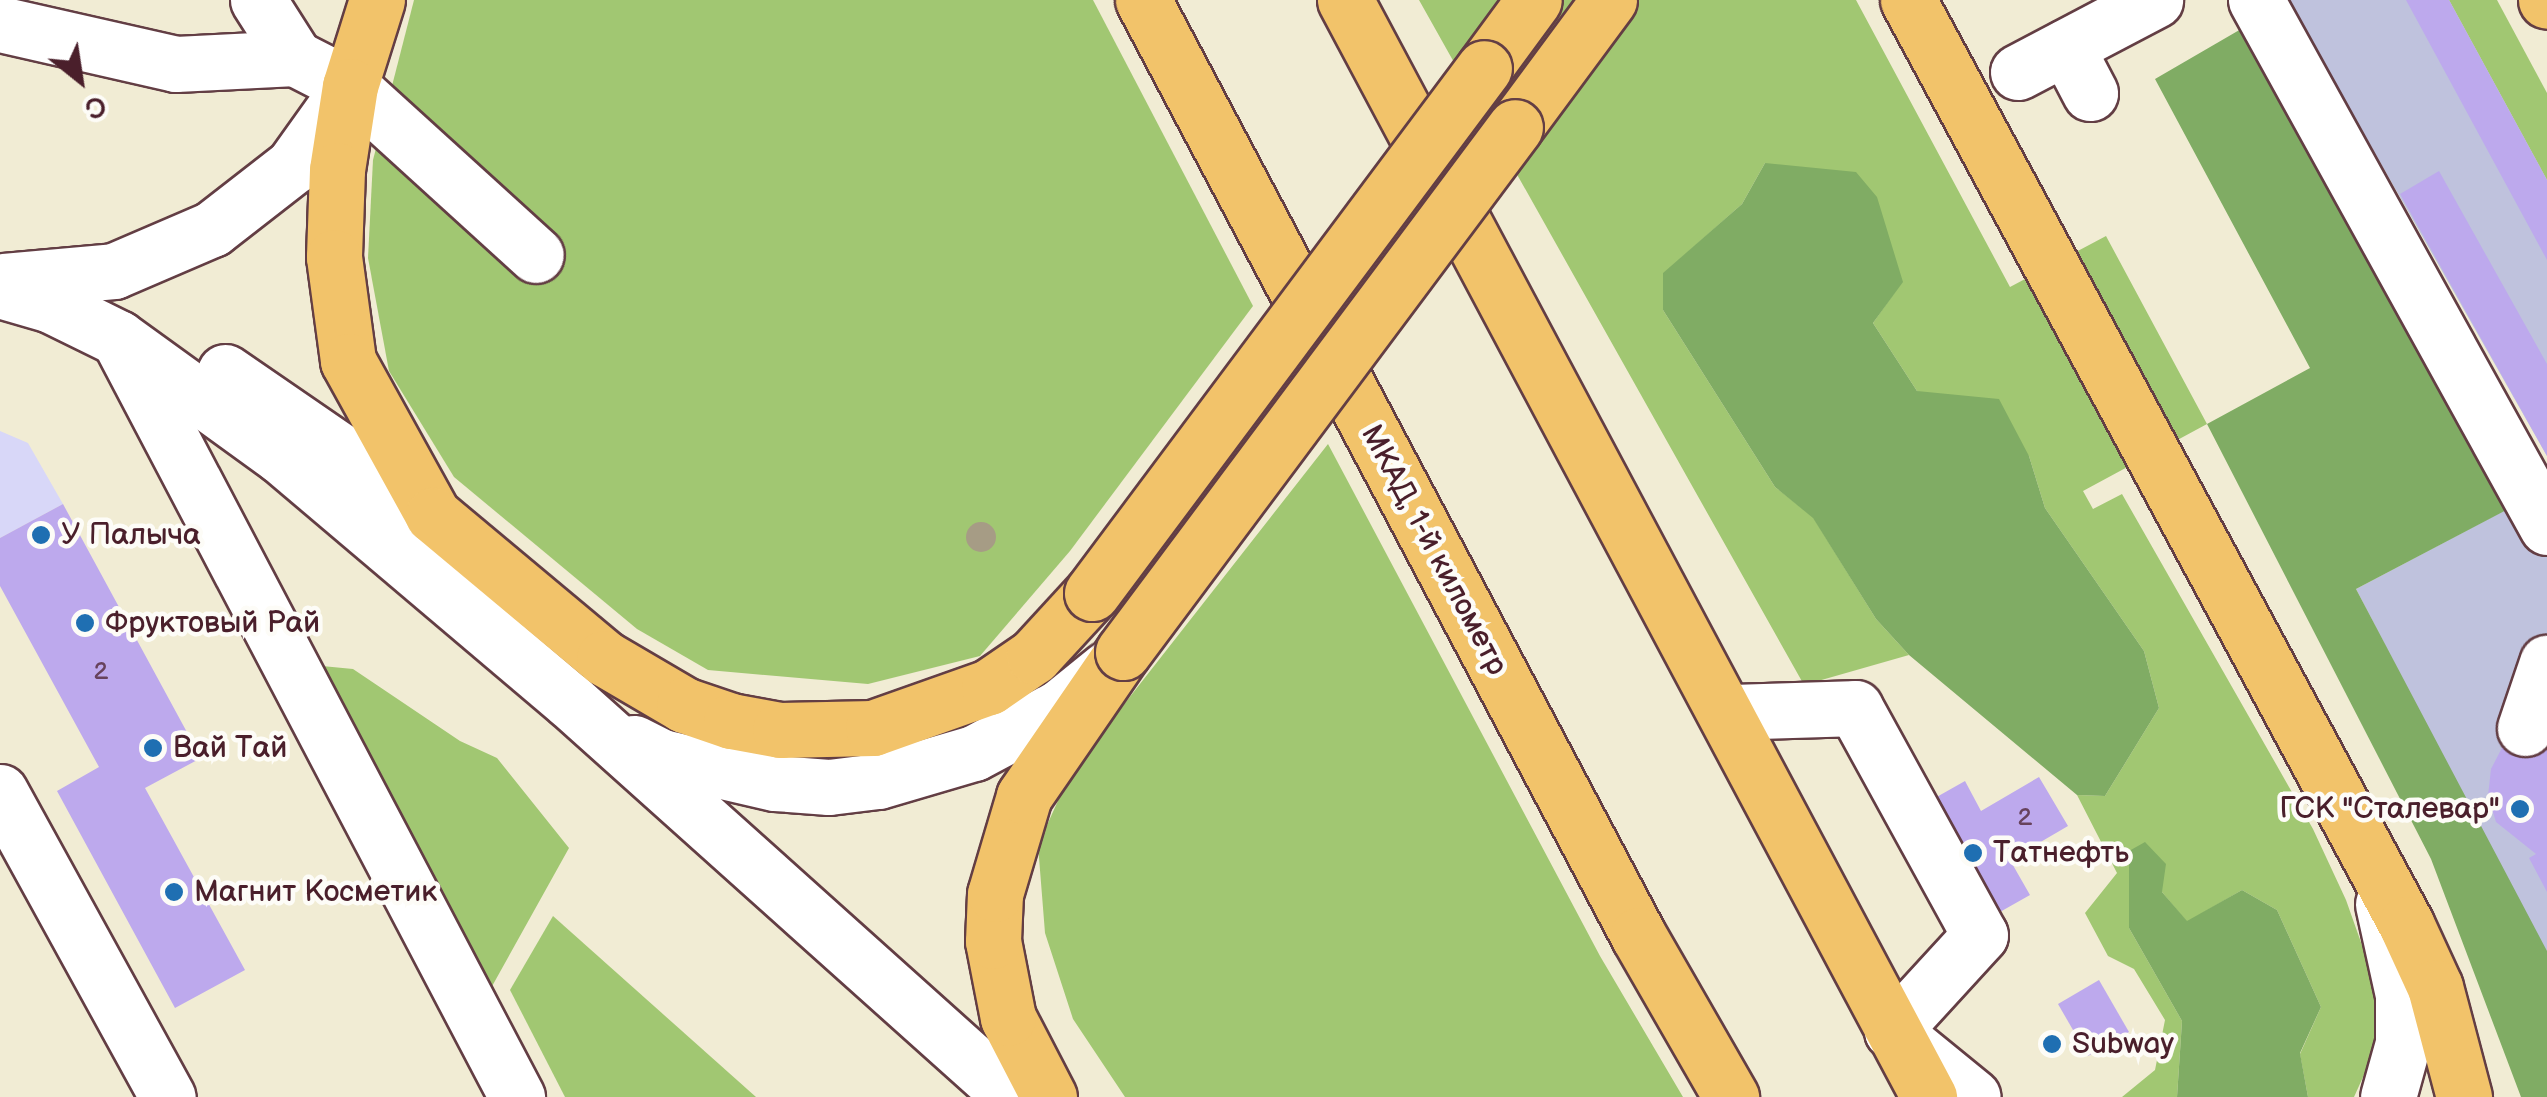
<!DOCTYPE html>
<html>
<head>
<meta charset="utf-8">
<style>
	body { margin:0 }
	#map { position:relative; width:2547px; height:1097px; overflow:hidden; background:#f1ecd4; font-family:"Balsamiq Sans",sans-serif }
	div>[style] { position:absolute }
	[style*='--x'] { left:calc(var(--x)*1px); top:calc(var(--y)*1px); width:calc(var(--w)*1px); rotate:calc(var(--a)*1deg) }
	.built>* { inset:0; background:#d8d7f8 }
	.industrial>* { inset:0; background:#bfc2dd }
	.green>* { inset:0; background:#a1c772 }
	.forest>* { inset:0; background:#80ac64 }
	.building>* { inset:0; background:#bda9ed }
	.roads { filter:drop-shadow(2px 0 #633e44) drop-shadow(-2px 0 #633e44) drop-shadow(0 2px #633e44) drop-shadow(0 -2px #633e44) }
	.minor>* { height:55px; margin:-27.5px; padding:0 27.5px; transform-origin:27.5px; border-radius:27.5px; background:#fff }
	.major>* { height:55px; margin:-27.5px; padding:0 27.5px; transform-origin:27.5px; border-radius:27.5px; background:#f2c36a }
	.highway>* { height:55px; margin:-27.5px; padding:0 27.5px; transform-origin:27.5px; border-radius:27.5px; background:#f2c36a }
	.bridges { filter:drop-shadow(2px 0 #633e44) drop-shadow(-2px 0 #633e44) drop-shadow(0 2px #633e44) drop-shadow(0 -2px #633e44) }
	.major-bridge>* { height:55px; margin:-27.5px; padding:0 27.5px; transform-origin:27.5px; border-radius:27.5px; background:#f2c36a }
	.trees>* { width:30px; height:30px; margin:-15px; border-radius:50%; background:#a69c85 }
	.dots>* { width:28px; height:28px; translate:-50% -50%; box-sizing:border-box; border:5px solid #fdfcf7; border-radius:50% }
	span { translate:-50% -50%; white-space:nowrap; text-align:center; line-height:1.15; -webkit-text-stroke:9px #fdfcf7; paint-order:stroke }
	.number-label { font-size:25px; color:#67425c }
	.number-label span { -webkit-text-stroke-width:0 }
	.poi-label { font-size:30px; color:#4a1f2b }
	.left { translate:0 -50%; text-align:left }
	.right { translate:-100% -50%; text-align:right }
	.street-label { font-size:30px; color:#4a1f2b }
	.north { position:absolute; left:30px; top:30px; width:100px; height:100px; -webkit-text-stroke:8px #fdfcf7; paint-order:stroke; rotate:150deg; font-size:28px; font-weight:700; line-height:40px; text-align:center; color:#4a1f2b }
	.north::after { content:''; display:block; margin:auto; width:35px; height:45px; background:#4a1f2b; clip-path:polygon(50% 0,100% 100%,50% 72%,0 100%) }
</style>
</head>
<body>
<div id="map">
	<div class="built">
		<i style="clip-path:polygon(0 431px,28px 443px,63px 504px,0 538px)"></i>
	</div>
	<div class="industrial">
		<i style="clip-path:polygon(2288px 0,2449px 0,2547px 180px,2547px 456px)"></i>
		<i style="clip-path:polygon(2547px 488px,2547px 957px,2356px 589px)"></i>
	</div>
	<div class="green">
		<i style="clip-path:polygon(414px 0,1093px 0,1253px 306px,1070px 551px,980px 656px,868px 684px,708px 670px,637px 629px,454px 477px,389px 371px,368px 258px,373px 160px)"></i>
		<i style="clip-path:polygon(1419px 0,1856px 0,2010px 287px,2106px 236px,2207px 424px,2083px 491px,2093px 509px,2122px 494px,2313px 829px,2346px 900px,2380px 996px,2373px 1055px,2354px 1097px,2308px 1097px,2300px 1054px,2321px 1007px,2277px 910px,2242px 890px,2187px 922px,2162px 892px,2129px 928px,2182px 1021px,2177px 1097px,2122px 1097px,2155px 1070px,2165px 1020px,2134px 969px,2108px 956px,2085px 913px,2117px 873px,2077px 795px,2105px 796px,2159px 708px,2144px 651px,2045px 508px,2029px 456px,1917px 391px,1873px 323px,1902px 282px,1765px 163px,1742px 204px,1663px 274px,1663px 310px,1775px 487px,1813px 517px,1876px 619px,1909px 655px,1804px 685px)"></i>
		<i style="clip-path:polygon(2449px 0,2497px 0,2547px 93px,2547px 180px)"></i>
		<i style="clip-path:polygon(1328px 444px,1600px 956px,1683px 1097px,1125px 1097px,1073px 1019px,1045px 933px,1038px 845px,1071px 772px)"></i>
		<i style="clip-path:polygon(291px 663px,353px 669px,460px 741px,497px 758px,569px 848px,476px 1015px)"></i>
		<i style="clip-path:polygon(553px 916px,756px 1097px,565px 1097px,510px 990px)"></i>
	</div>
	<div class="forest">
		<i style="clip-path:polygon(2248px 25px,2514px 506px,2356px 589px,2547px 951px,2547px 1097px,2521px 1097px,2431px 859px,2207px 424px,2310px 368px,2155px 79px)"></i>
		<i style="clip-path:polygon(1765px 163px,1856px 172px,1877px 197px,1903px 282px,1873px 323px,1917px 391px,1999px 399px,2029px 456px,2045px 508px,2144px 651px,2159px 708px,2105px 796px,2077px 795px,1909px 655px,1876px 619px,1813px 518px,1775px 487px,1663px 310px,1663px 273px,1742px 204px)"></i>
		<i style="clip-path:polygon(2145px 842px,2166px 864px,2162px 892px,2187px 921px,2242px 890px,2277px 910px,2321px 1007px,2300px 1053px,2308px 1097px,2177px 1097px,2182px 1021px,2129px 928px,2129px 851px)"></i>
	</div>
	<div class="building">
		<i style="clip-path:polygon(2406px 0,2449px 0,2547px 180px,2547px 260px)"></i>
		<i style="clip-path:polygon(2439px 171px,2547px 364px,2547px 456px,2400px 194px)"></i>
		<i style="clip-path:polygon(63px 504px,201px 758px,145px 788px,245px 970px,175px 1008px,57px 791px,99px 767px,0 586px,0 538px)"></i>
		<i style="clip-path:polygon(2547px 721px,2547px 892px,2529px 858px,2536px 854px,2496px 822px,2488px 796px,2491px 769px,2504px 744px)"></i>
		<i style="clip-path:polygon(2039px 777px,2068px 826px,2010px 860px,2030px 895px,1968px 930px,1903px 816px,1965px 781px,1981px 811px)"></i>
		<i style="clip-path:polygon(2099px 980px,2129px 1032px,2088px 1056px,2058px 1004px)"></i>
	</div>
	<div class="roads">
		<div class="minor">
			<i style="--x:258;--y:0;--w:69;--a:57.5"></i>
			<i style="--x:295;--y:58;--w:62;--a:27"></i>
			<i style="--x:350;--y:86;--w:251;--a:42.3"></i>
			<i style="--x:2256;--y:0;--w:602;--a:61.09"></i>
			<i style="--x:0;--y:24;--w:180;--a:12.8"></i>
			<i style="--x:176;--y:64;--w:119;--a:-2.9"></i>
			<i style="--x:2066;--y:47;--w:52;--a:62.4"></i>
			<i style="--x:2018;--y:72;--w:155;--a:-27.7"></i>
			<i style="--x:4;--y:281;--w:110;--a:-5.2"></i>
			<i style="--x:114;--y:271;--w:107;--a:-23.2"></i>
			<i style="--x:212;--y:229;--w:103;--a:-37.9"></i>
			<i style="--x:293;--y:166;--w:98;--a:-54.5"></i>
			<i style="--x:0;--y:290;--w:53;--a:16.4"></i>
			<i style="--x:51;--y:305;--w:75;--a:26.2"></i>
			<i style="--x:118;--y:338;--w:201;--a:35.9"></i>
			<i style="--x:281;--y:456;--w:377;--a:40.3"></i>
			<i style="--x:569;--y:700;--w:595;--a:41.87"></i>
			<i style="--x:120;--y:341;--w:854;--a:62.29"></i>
			<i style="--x:225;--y:372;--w:252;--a:34.5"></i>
			<i style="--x:1728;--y:712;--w:127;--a:-1.8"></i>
			<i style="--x:1855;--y:708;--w:259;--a:61.2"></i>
			<i style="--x:1980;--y:935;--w:130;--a:132.5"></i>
			<i style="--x:1892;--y:1031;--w:104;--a:39.2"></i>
			<i style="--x:2525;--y:728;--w:69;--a:-71.3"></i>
			<i style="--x:634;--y:743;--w:31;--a:27"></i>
			<i style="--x:662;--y:757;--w:116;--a:13"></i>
			<i style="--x:775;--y:783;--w:54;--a:4.2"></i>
			<i style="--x:829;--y:787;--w:49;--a:-7"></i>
			<i style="--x:878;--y:781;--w:100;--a:-16.3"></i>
			<i style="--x:974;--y:753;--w:98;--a:-28.1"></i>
			<i style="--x:1060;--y:707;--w:60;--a:-39"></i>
			<i style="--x:0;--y:792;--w:348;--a:61.2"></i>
			<i style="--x:2383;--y:904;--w:93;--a:77.6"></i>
			<i style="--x:2403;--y:995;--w:48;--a:90"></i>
			<i style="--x:2403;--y:1043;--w:56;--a:105.5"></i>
		</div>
		<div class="major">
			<i style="--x:377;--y:0;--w:90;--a:107.4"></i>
			<i style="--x:350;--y:86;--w:85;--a:98.8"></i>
			<i style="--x:337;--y:170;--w:87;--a:92"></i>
			<i style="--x:334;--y:257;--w:105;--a:82.3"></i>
			<i style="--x:348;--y:361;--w:176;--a:61.1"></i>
			<i style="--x:433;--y:515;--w:223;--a:39.9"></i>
			<i style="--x:604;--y:658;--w:93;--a:30.4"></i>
			<i style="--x:684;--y:705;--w:50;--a:18.8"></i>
			<i style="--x:731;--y:721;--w:50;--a:10.4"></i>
			<i style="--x:780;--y:730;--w:93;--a:-1.2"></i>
			<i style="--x:873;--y:728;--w:123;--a:-19.5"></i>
			<i style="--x:989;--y:687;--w:55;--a:-34.6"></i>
			<i style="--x:1034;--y:656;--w:86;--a:-47.4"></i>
			<i style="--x:1908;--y:0;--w:1050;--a:61.68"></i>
			<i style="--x:2406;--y:924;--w:69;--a:65.3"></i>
			<i style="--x:2435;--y:987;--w:114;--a:75.2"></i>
			<i style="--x:2546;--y:0;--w:1;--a:45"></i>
			<i style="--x:1484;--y:68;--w:84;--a:-53.7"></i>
			<i style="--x:1515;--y:127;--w:158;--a:-53.5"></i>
			<i style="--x:1049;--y:1097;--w:89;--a:-117.4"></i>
			<i style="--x:1008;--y:1018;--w:78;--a:-101"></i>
			<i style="--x:993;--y:941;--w:47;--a:-87.6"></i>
			<i style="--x:995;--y:894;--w:102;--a:-73.5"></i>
			<i style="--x:1024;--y:796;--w:175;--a:-55.5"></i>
		</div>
		<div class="highway">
			<i style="--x:1143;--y:0;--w:1058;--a:62.1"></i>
			<i style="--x:1638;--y:935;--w:187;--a:60.1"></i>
			<i style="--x:1345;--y:0;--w:1243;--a:61.97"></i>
		</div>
	</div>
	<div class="bridges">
		<div class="major-bridge">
			<i style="--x:1092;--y:593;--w:655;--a:-53.25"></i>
			<i style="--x:1123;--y:652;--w:655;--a:-53.25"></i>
		</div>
	</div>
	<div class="trees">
		<i style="left:981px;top:537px"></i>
	</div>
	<div class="dots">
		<i style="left:41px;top:535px;background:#1f6fb2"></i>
		<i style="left:85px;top:623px;background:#1f6fb2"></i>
		<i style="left:153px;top:748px;background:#1f6fb2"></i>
		<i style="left:2520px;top:809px;background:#1f6fb2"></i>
		<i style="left:1973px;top:853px;background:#1f6fb2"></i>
		<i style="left:174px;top:892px;background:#1f6fb2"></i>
		<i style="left:2052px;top:1044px;background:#1f6fb2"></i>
	</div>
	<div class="number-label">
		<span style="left:101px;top:672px">2</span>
		<span style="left:2025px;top:818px">2</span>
	</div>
	<div class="poi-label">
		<span class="left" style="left:61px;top:535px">У Палыча</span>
		<span class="left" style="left:105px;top:623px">Фруктовый Рай</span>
		<span class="left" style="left:173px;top:748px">Вай Тай</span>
		<span class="right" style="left:2500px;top:809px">ГСК "Сталевар"</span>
		<span class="left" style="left:1993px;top:853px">Татнефть</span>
		<span class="left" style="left:194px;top:892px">Магнит Косметик</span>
		<span class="left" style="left:2072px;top:1044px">Subway</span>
	</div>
	<div class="street-label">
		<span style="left:1434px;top:550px;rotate:62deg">МКАД, 1-й километр</span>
	</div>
	<div class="north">С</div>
</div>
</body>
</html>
